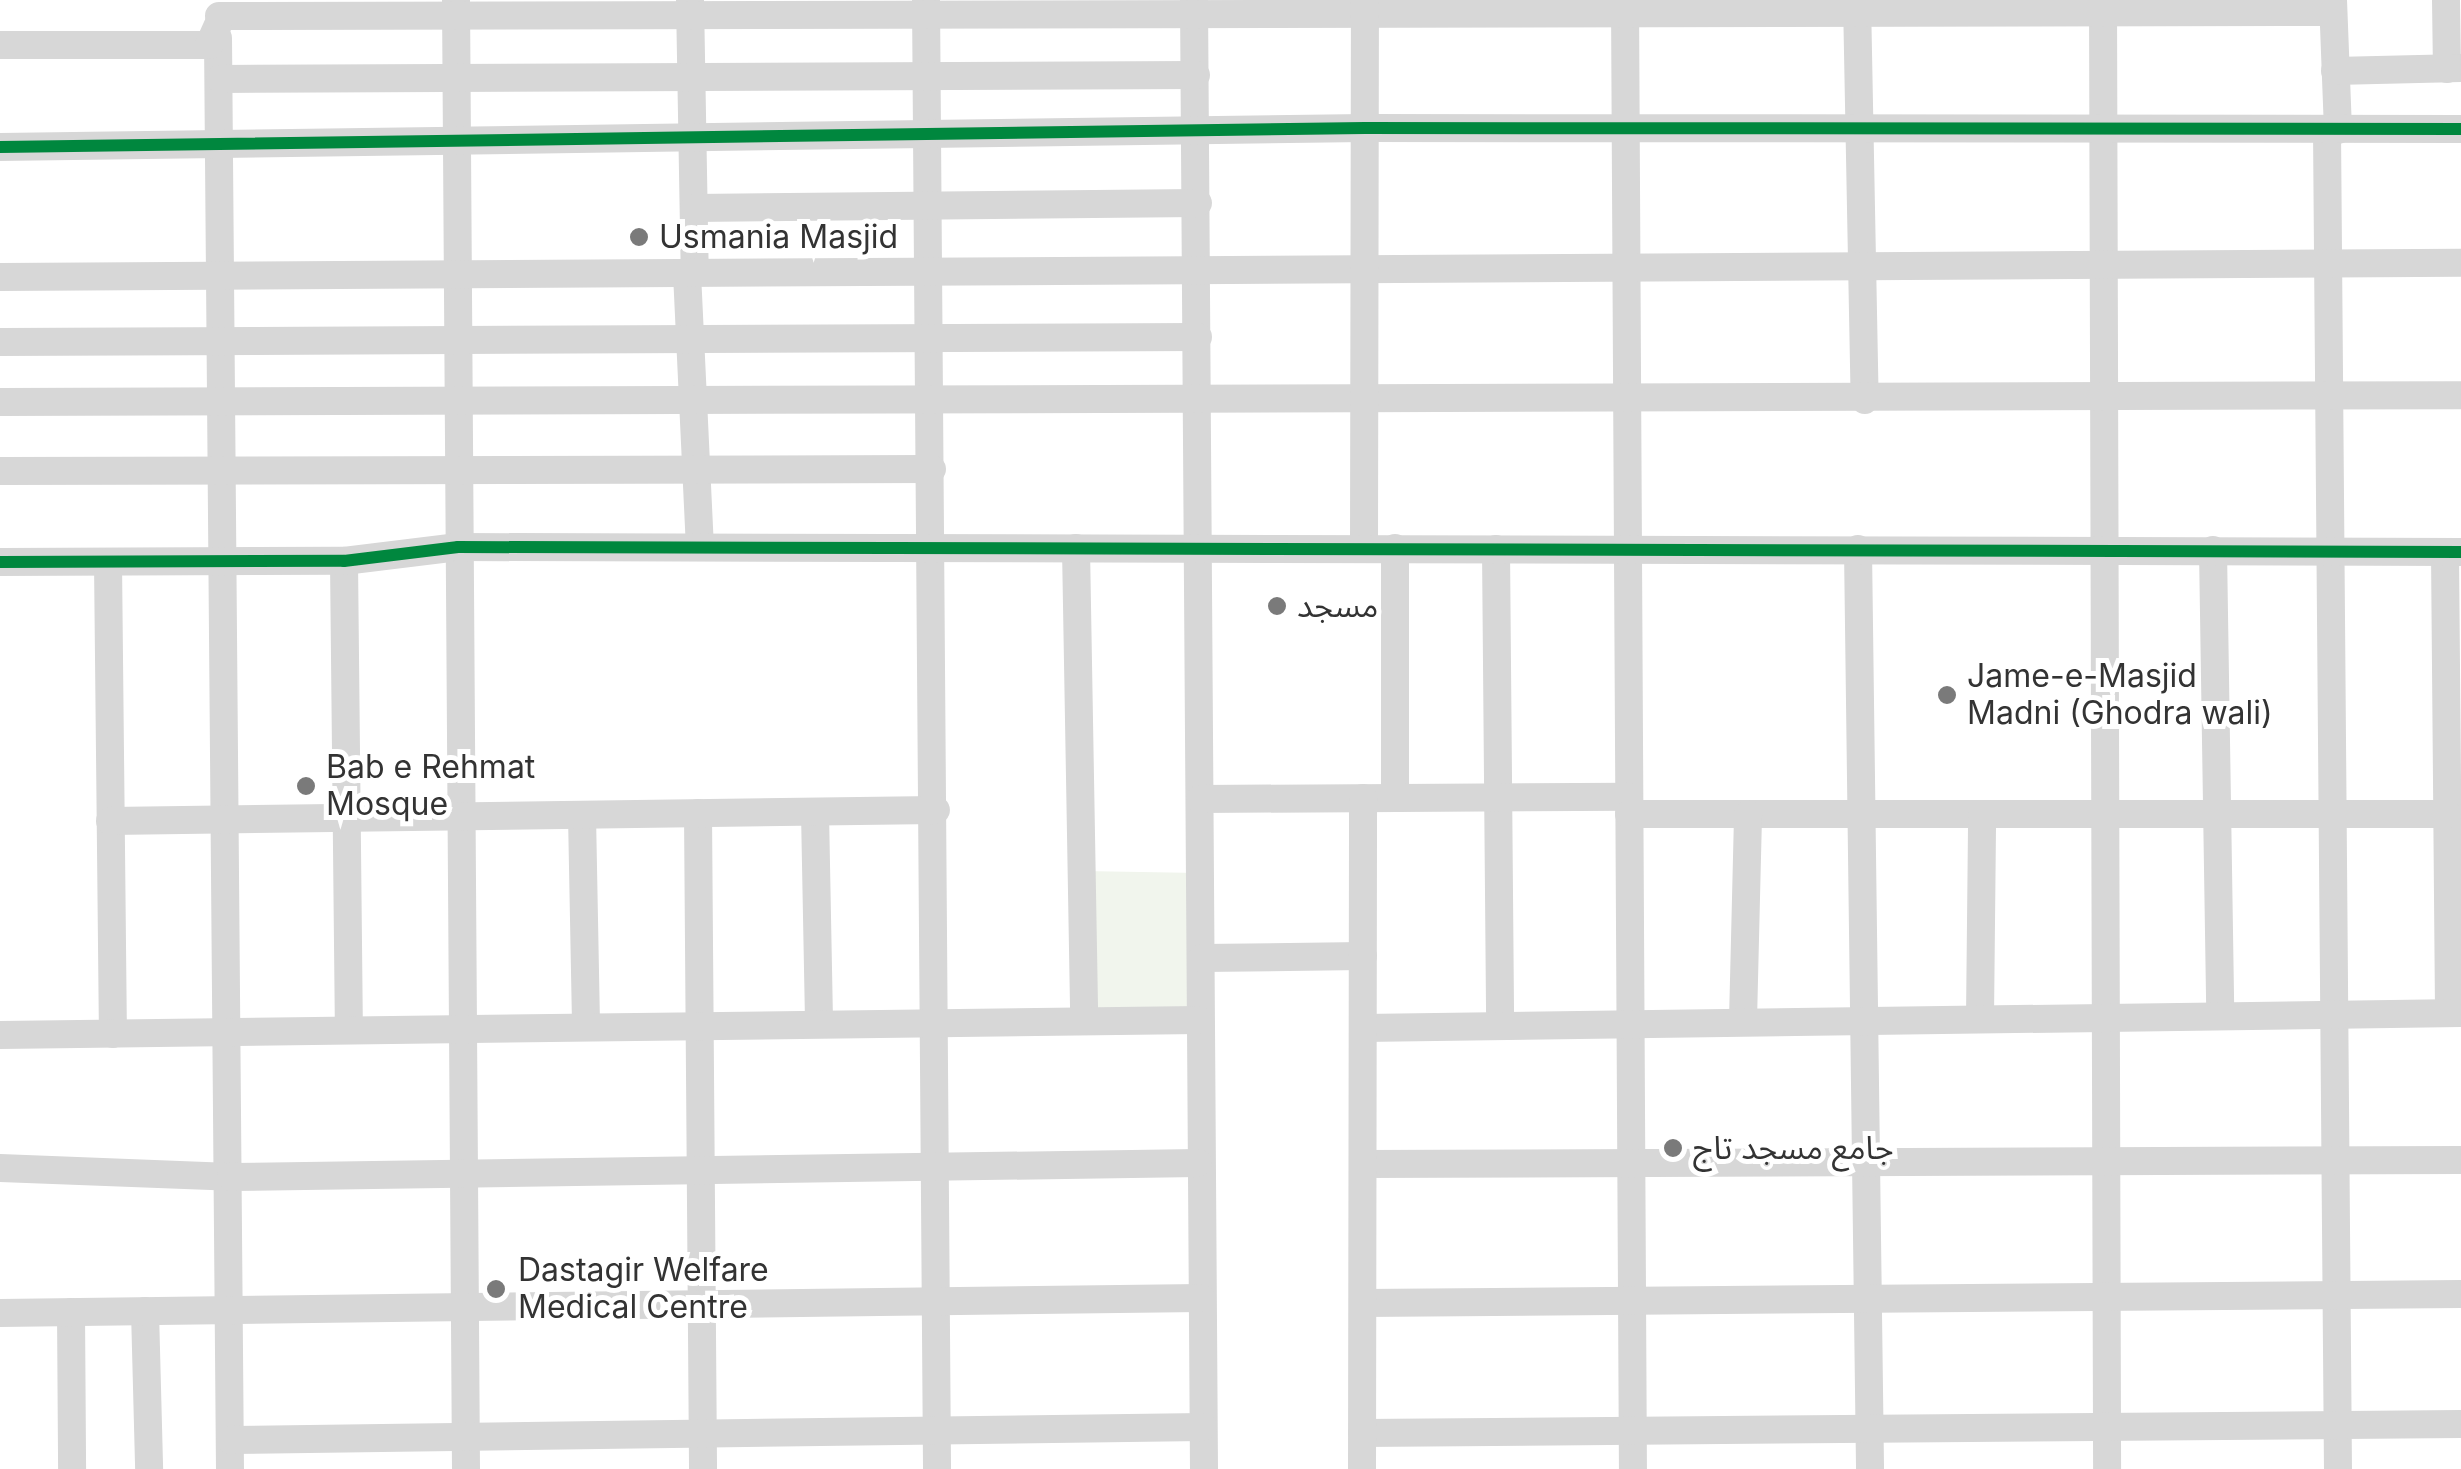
<!DOCTYPE html>
<html>
<head>
<meta charset="utf-8">
<style>
	body { margin:0 }
	#map { position:relative; width:2461px; height:1469px; overflow:hidden; background:#fff; font-family:Inter,"Noto Sans Arabic",sans-serif }
	div>[style] { position:absolute }
	[style*='--x'] { left:calc(var(--x)*1px); top:calc(var(--y)*1px); width:calc(var(--w)*1px); rotate:calc(var(--a)*1deg) }
	.green>* { inset:0; background:#f1f5ed }
	.minor>* { height:28px; margin:-14px; padding:0 14px; transform-origin:14px; border-radius:14px; background:#d7d7d7 }
	.cycleway>* { height:12px; margin:-6px; padding:0 6px; transform-origin:6px; border-radius:6px; background:#00873e }
	.dots>* { width:28px; height:28px; translate:-50% -50%; box-sizing:border-box; border:5px solid #fff; border-radius:50% }
	span { translate:-50% -50%; white-space:nowrap; text-align:center; line-height:1.15; -webkit-text-stroke:10px #fff; paint-order:stroke }
	.poi-label { font-size:32px; color:#333 }
	.left { translate:0 -50%; text-align:left }
</style>
</head>
<body>
<div id="map">
	<div class="green">
		<i style="clip-path:polygon(1082px 871px,1200px 873px,1199px 1020px,1084px 1019px)"></i>
	</div>
	<div class="minor">
		<i style="--x:456;--y:0;--w:1469;--a:89.61"></i>
		<i style="--x:690;--y:0;--w:273;--a:89"></i>
		<i style="--x:926;--y:0;--w:1469;--a:89.57"></i>
		<i style="--x:1194;--y:0;--w:1469;--a:89.61"></i>
		<i style="--x:1625;--y:0;--w:1469;--a:89.69"></i>
		<i style="--x:1857;--y:0;--w:400;--a:88.9"></i>
		<i style="--x:2103;--y:0;--w:1469;--a:89.84"></i>
		<i style="--x:2333;--y:0;--w:130;--a:87.8"></i>
		<i style="--x:2446;--y:0;--w:69;--a:89.2"></i>
		<i style="--x:219;--y:16;--w:2114;--a:-0.11"></i>
		<i style="--x:218;--y:38;--w:1431;--a:89.52"></i>
		<i style="--x:0;--y:45;--w:209;--a:0"></i>
		<i style="--x:209;--y:45;--w:22;--a:-66"></i>
		<i style="--x:2335;--y:71;--w:126;--a:-1.4"></i>
		<i style="--x:220;--y:79;--w:976;--a:-0.23"></i>
		<i style="--x:2327;--y:130;--w:1339;--a:89.53"></i>
		<i style="--x:0;--y:147;--w:1365;--a:-0.8"></i>
		<i style="--x:1365;--y:128;--w:1096;--a:0.05"></i>
		<i style="--x:694;--y:208;--w:504;--a:-0.57"></i>
		<i style="--x:687;--y:273;--w:274;--a:87.3"></i>
		<i style="--x:0;--y:277;--w:2461;--a:-0.33"></i>
		<i style="--x:0;--y:342;--w:1198;--a:-0.24"></i>
		<i style="--x:0;--y:402;--w:2461;--a:-0.16"></i>
		<i style="--x:0;--y:471;--w:932;--a:-0.12"></i>
		<i style="--x:1076;--y:548;--w:471;--a:89"></i>
		<i style="--x:1364;--y:549;--w:549;--a:-89.9"></i>
		<i style="--x:1496;--y:549;--w:476;--a:89.5"></i>
		<i style="--x:1858;--y:549;--w:920;--a:89.25"></i>
		<i style="--x:2213;--y:550;--w:465;--a:89.1"></i>
		<i style="--x:2445;--y:552;--w:461;--a:89.5"></i>
		<i style="--x:344;--y:561;--w:469;--a:89.4"></i>
		<i style="--x:0;--y:562;--w:344;--a:-0.2"></i>
		<i style="--x:344;--y:561;--w:115;--a:-7"></i>
		<i style="--x:458;--y:547;--w:2003;--a:0.14"></i>
		<i style="--x:108;--y:562;--w:472;--a:89.4"></i>
		<i style="--x:1395;--y:798;--w:250;--a:-90"></i>
		<i style="--x:1200;--y:799;--w:429;--a:-0.3"></i>
		<i style="--x:815;--y:812;--w:211;--a:88.9"></i>
		<i style="--x:698;--y:813;--w:656;--a:89.56"></i>
		<i style="--x:1629;--y:814;--w:818;--a:0"></i>
		<i style="--x:582;--y:815;--w:211;--a:88.9"></i>
		<i style="--x:110;--y:821;--w:826;--a:-0.76"></i>
		<i style="--x:1202;--y:958;--w:161;--a:-0.7"></i>
		<i style="--x:1980;--y:1018;--w:204;--a:-89.4"></i>
		<i style="--x:1743;--y:1021;--w:207;--a:-88.6"></i>
		<i style="--x:1363;--y:1028;--w:1098;--a:-0.78"></i>
		<i style="--x:0;--y:1035;--w:1199;--a:-0.72"></i>
		<i style="--x:1363;--y:1164;--w:1098;--a:-0.21"></i>
		<i style="--x:0;--y:1168;--w:231;--a:2.2"></i>
		<i style="--x:231;--y:1177;--w:967;--a:-0.83"></i>
		<i style="--x:1363;--y:1303;--w:1098;--a:-0.47"></i>
		<i style="--x:145;--y:1311;--w:158;--a:88.5"></i>
		<i style="--x:71;--y:1312;--w:157;--a:89.6"></i>
		<i style="--x:0;--y:1313;--w:1201;--a:-0.72"></i>
		<i style="--x:1362;--y:1433;--w:1099;--a:-0.47"></i>
		<i style="--x:230;--y:1440;--w:973;--a:-0.77"></i>
		<i style="--x:1362;--y:1469;--w:671;--a:-89.91"></i>
	</div>
	<div class="cycleway">
		<i style="--x:0;--y:147;--w:1365;--a:-0.8"></i>
		<i style="--x:1365;--y:128;--w:1096;--a:0.05"></i>
		<i style="--x:0;--y:562;--w:344;--a:-0.2"></i>
		<i style="--x:344;--y:561;--w:115;--a:-7"></i>
		<i style="--x:458;--y:547;--w:2003;--a:0.14"></i>
	</div>
	<div class="dots">
		<i style="left:639px;top:237px;background:#7a7a7a"></i>
		<i style="left:1277px;top:606px;background:#7a7a7a"></i>
		<i style="left:1947px;top:695px;background:#7a7a7a"></i>
		<i style="left:306px;top:786px;background:#7a7a7a"></i>
		<i style="left:1673px;top:1148px;background:#7a7a7a"></i>
		<i style="left:496px;top:1289px;background:#7a7a7a"></i>
	</div>
	<div class="poi-label">
		<span class="left" style="left:659px;top:237px">Usmania Masjid</span>
		<span class="left" style="left:1297px;top:606px">مسجد</span>
		<span class="left" style="left:1967px;top:695px">Jame-e-Masjid<br>Madni (Ghodra wali)</span>
		<span class="left" style="left:326px;top:786px">Bab e Rehmat<br>Mosque</span>
		<span class="left" style="left:1693px;top:1148px">جامع مسجد تاج</span>
		<span class="left" style="left:518px;top:1289px">Dastagir Welfare<br>Medical Centre</span>
	</div>
</div>
</body>
</html>
